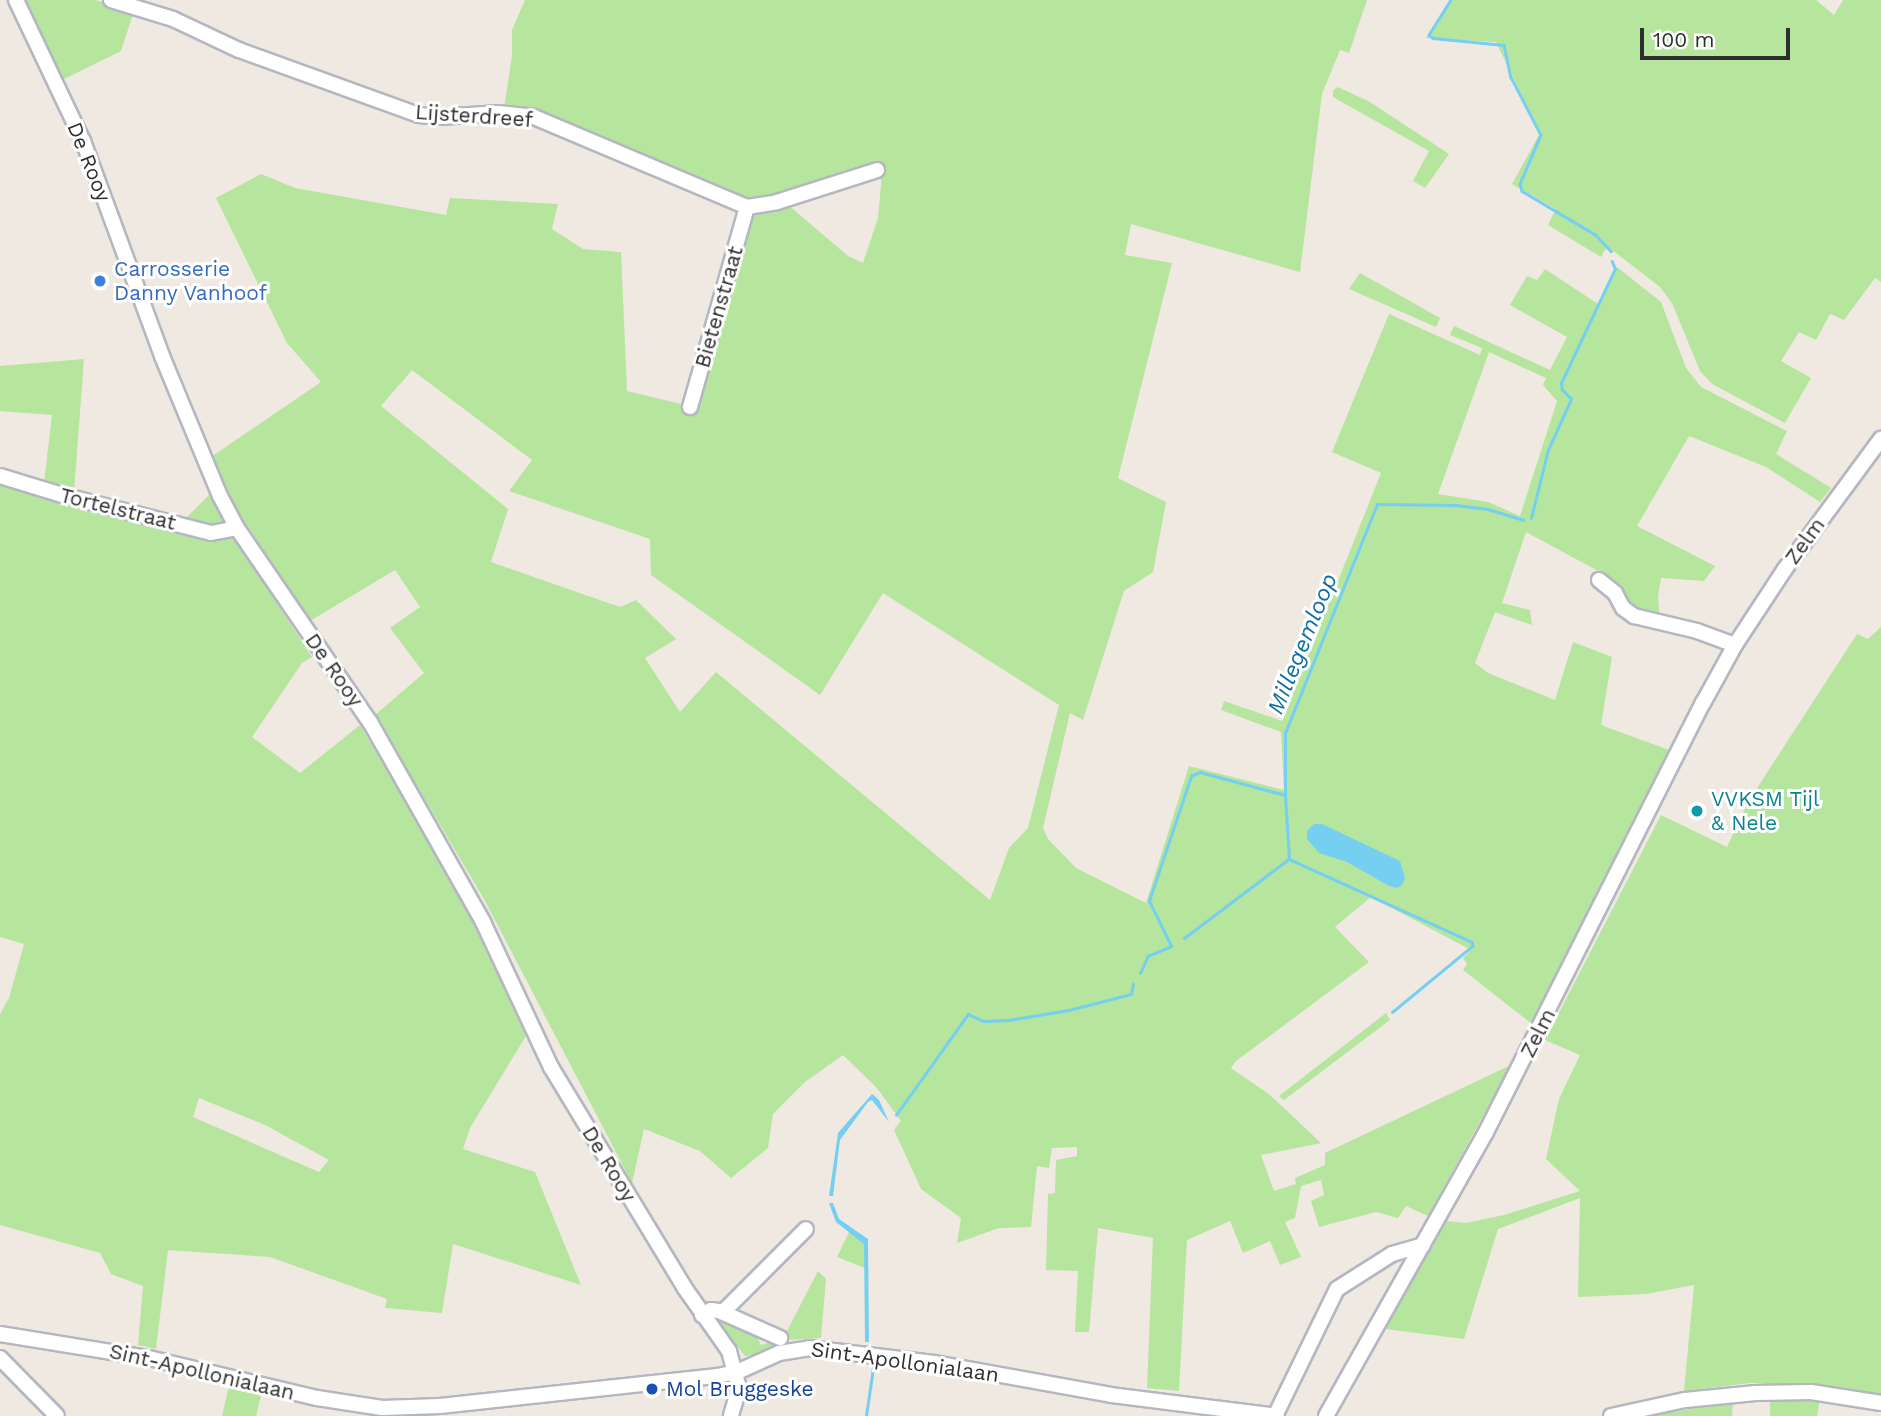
<!DOCTYPE html>
<html>
<head>
<meta charset="utf-8">
<style>
	body { margin:0 }
	#map { position:relative; width:1881px; height:1416px; overflow:hidden; background:#efe9e1; font-family:"Work Sans",sans-serif }
	div>[style] { position:absolute }
	[style*='--x'] { left:calc(var(--x)*1px); top:calc(var(--y)*1px); width:calc(var(--w)*1px); rotate:calc(var(--a)*1deg) }
	.green>* { inset:0; background:#b6e59e }
	.water>* { inset:0; background:#75cff0 }
	.stream>* { height:2.5px; margin:-1.25px; padding:0 1.25px; transform-origin:1.25px; border-radius:1.25px; background:#75cff0 }
	.roads { filter:drop-shadow(2px 0 #b4b7c1) drop-shadow(-2px 0 #b4b7c1) drop-shadow(0 2px #b4b7c1) drop-shadow(0 -2px #b4b7c1) }
	.minor>* { height:14px; margin:-7px; padding:0 7px; transform-origin:7px; border-radius:7px; background:#fff }
	.dots>* { width:19px; height:19px; translate:-50% -50%; box-sizing:border-box; border:4px solid #fff; border-radius:50% }
	span { translate:-50% -50%; white-space:nowrap; text-align:center; line-height:1.15; -webkit-text-stroke:6px #fff; paint-order:stroke }
	.street-label { font-size:21px; color:#2e2e2e }
	.shop-label { font-size:21px; color:#366cbe }
	.left { translate:0 -50%; text-align:left }
	.culture-label { font-size:21px; color:#0d838f }
	.transit-label { font-size:21px; color:#164399 }
	.water-label { font-size:23px; color:#0d6fa3; font-style:italic }
	.scale { position:absolute; left:1640px; top:28px; width:150px; height:32px; box-sizing:border-box; border:4px solid #2e2e2e; border-top:0; padding-left:9px; font-size:21px; line-height:24px; white-space:nowrap; color:#2e2e2e; -webkit-text-stroke:5px #fff; paint-order:stroke }
</style>
</head>
<body>
<div id="map">
	<div class="green">
		<i style="clip-path:polygon(25px 0,95px 0,134px 11px,121px 51px,62px 80px)"></i>
		<i style="clip-path:polygon(evenodd,525px 0,1367px 0,1349px 53px,1340px 50px,1322px 94px,1300px 272px,1131px 224px,1125px 255px,1172px 263px,1118px 478px,1166px 502px,1153px 572px,1124px 591px,1083px 720px,1070px 713px,1043px 828px,1048px 839px,1076px 868px,1146px 903px,1189px 766px,1284px 790px,1281px 732px,1221px 710px,1224px 701px,1282px 721px,1381px 473px,1332px 452px,1389px 314px,1480px 355px,1482px 348px,1450px 335px,1454px 326px,1550px 370px,1567px 337px,1510px 305px,1527px 276px,1537px 280px,1545px 269px,1598px 304px,1617px 267px,1661px 302px,1686px 368px,1701px 387px,1787px 431px,1776px 454px,1831px 488px,1820px 502px,1766px 467px,1689px 436px,1637px 526px,1715px 566px,1704px 581px,1661px 578px,1658px 597px,1660px 621px,1626px 605px,1611px 582px,1600px 572px,1526px 532px,1502px 603px,1530px 610px,1532px 625px,1495px 612px,1475px 663px,1488px 673px,1555px 700px,1573px 642px,1612px 657px,1601px 725px,1669px 750px,1532px 1024px,1463px 970px,1467px 964px,1463px 958px,1471px 950px,1371px 897px,1335px 927px,1369px 962px,1236px 1061px,1231px 1068px,1270px 1095px,1321px 1143px,1261px 1155px,1274px 1191px,1296px 1184px,1295px 1178px,1325px 1165px,1325px 1153px,1511px 1065px,1428px 1216px,1406px 1206px,1398px 1218px,1376px 1212px,1319px 1227px,1311px 1201px,1324px 1195px,1321px 1180px,1301px 1186px,1295px 1218px,1285px 1222px,1301px 1257px,1280px 1265px,1270px 1241px,1243px 1253px,1230px 1221px,1187px 1240px,1179px 1391px,1147px 1388px,1153px 1238px,1098px 1228px,1089px 1332px,1075px 1332px,1078px 1271px,1046px 1270px,1048px 1194px,1055px 1193px,1056px 1160px,1077px 1156px,1077px 1147px,1052px 1148px,1049px 1168px,1037px 1166px,1031px 1227px,999px 1228px,957px 1243px,961px 1218px,921px 1189px,894px 1130px,901px 1121px,877px 1088px,843px 1055px,805px 1082px,773px 1114px,768px 1148px,731px 1178px,700px 1151px,644px 1129px,632px 1183px,484px 899px,375px 715px,424px 673px,390px 628px,420px 607px,395px 570px,310px 621px,232px 502px,211px 457px,321px 382px,287px 343px,216px 198px,261px 174px,295px 188px,446px 215px,450px 198px,558px 204px,552px 229px,583px 249px,621px 252px,627px 391px,685px 405px,747px 222px,756px 213px,787px 204px,848px 256px,863px 263px,878px 218px,883px 162px,753px 202px,534px 111px,504px 108px,512px 56px,512px 30px,525px 0,1489px 352px,1546px 378px,1543px 385px,1557px 401px,1520px 516px,1488px 502px,1438px 494px,1489px 352px,525px 0,412px 370px,532px 460px,509px 491px,650px 539px,651px 575px,820px 695px,883px 593px,1059px 705px,1028px 828px,1009px 848px,990px 900px,716px 672px,680px 712px,645px 658px,676px 639px,636px 600px,620px 607px,491px 562px,508px 509px,381px 406px,412px 370px)"></i>
		<i style="clip-path:polygon(1452px 0,1816px 0,1834px 15px,1843px 0,1881px 0,1881px 282px,1875px 278px,1844px 320px,1830px 314px,1816px 340px,1799px 332px,1781px 361px,1811px 378px,1785px 423px,1712px 384px,1700px 371px,1672px 303px,1660px 287px,1607px 246px,1601px 257px,1548px 225px,1556px 209px,1512px 184px,1540px 133px,1496px 42px,1426px 38px)"></i>
		<i style="clip-path:polygon(1338px 87px,1370px 102px,1449px 154px,1425px 188px,1413px 181px,1429px 151px,1333px 97px,1333px 90px)"></i>
		<i style="clip-path:polygon(1360px 273px,1440px 318px,1436px 327px,1349px 289px)"></i>
		<i style="clip-path:polygon(evenodd,84px 359px,73px 505px,176px 528px,209px 495px,240px 547px,312px 657px,302px 663px,252px 737px,300px 773px,360px 725px,464px 903px,526px 1036px,470px 1128px,463px 1149px,535px 1172px,581px 1285px,453px 1244px,442px 1313px,385px 1308px,387px 1299px,270px 1257px,168px 1250px,156px 1349px,138px 1345px,143px 1286px,111px 1274px,100px 1253px,0 1225px,0 1014px,9px 998px,24px 944px,0 937px,0 481px,44px 483px,52px 415px,0 411px,0 366px,84px 359px,199px 1098px,265px 1125px,329px 1160px,319px 1172px,193px 1117px,199px 1098px)"></i>
		<i style="clip-path:polygon(1881px 627px,1881px 1396px,1814px 1386px,1750px 1383px,1684px 1391px,1694px 1285px,1646px 1294px,1578px 1297px,1580px 1198px,1498px 1229px,1464px 1339px,1385px 1329px,1446px 1221px,1466px 1223px,1504px 1215px,1580px 1191px,1546px 1159px,1559px 1099px,1580px 1055px,1545px 1040px,1661px 815px,1727px 847px,1748px 802px,1857px 634px,1868px 639px)"></i>
		<i style="clip-path:polygon(1386px 1013px,1390px 1020px,1284px 1100px,1279px 1096px)"></i>
		<i style="clip-path:polygon(850px 1230px,865px 1244px,865px 1268px,837px 1257px)"></i>
		<i style="clip-path:polygon(818px 1271px,826px 1279px,821px 1338px,787px 1340px,786px 1333px)"></i>
		<i style="clip-path:polygon(723px 1317px,755px 1333px,761px 1345px,779px 1340px,781px 1342px,753px 1355px,745px 1356px,717px 1321px)"></i>
		<i style="clip-path:polygon(229px 1386px,261px 1395px,256px 1416px,222px 1416px)"></i>
		<i style="clip-path:polygon(1770px 1397px,1820px 1399px,1817px 1416px,1770px 1416px)"></i>
		<i style="clip-path:polygon(1733px 1400px,1732px 1416px,1649px 1416px,1715px 1405px)"></i>
	</div>
	<div class="water">
		<i style="clip-path:polygon(1314px 824px,1322px 824px,1400px 861px,1405px 878px,1402px 885px,1397px 888px,1389px 886px,1347px 862px,1319px 853px,1307px 839px,1307px 831px)"></i>
		<i style="clip-path:polygon(872px 1094px,879px 1100px,889px 1122px,872px 1100px,868px 1102px,840px 1140px,833px 1196px,829px 1196px,838px 1133px)"></i>
		<i style="clip-path:polygon(829px 1203px,833px 1203px,839px 1219px,868px 1239px,869px 1342px,865px 1342px,864px 1244px,836px 1222px)"></i>
	</div>
	<div class="stream">
		<i style="--x:1451;--y:0;--w:41;--a:122.2"></i>
		<i style="--x:1429;--y:35;--w:5;--a:37"></i>
		<i style="--x:1433;--y:38;--w:71;--a:5.6"></i>
		<i style="--x:1504;--y:45;--w:33;--a:78"></i>
		<i style="--x:1511;--y:77;--w:65;--a:62.7"></i>
		<i style="--x:1541;--y:135;--w:53;--a:113.2"></i>
		<i style="--x:1520;--y:184;--w:7;--a:74"></i>
		<i style="--x:1522;--y:191;--w:86;--a:30.7"></i>
		<i style="--x:1596;--y:235;--w:22;--a:47"></i>
		<i style="--x:1531;--y:518;--w:70;--a:-76"></i>
		<i style="--x:1548;--y:450;--w:56;--a:-65.7"></i>
		<i style="--x:1571;--y:399;--w:13;--a:-135"></i>
		<i style="--x:1562;--y:390;--w:7;--a:-98"></i>
		<i style="--x:1561;--y:383;--w:126;--a:-64.7"></i>
		<i style="--x:1615;--y:269;--w:8;--a:-113"></i>
		<i style="--x:1289;--y:859;--w:201;--a:24.4"></i>
		<i style="--x:1472;--y:942;--w:4;--a:76"></i>
		<i style="--x:1473;--y:946;--w:104;--a:140.5"></i>
		<i style="--x:1184;--y:938;--w:131;--a:-37"></i>
		<i style="--x:1289;--y:859;--w:64;--a:-93.6"></i>
		<i style="--x:1140;--y:973;--w:19;--a:-65"></i>
		<i style="--x:1148;--y:956;--w:25;--a:-23"></i>
		<i style="--x:1171;--y:946;--w:50;--a:-116.1"></i>
		<i style="--x:1149;--y:901;--w:132;--a:-71.4"></i>
		<i style="--x:1191;--y:776;--w:10;--a:-24"></i>
		<i style="--x:1200;--y:772;--w:88;--a:15.1"></i>
		<i style="--x:1285;--y:795;--w:62;--a:-90"></i>
		<i style="--x:1285;--y:733;--w:247;--a:-68.1"></i>
		<i style="--x:1377;--y:504;--w:79;--a:0.7"></i>
		<i style="--x:1456;--y:505;--w:32;--a:7"></i>
		<i style="--x:1488;--y:509;--w:37;--a:17"></i>
		<i style="--x:896;--y:1115;--w:124;--a:-54.5"></i>
		<i style="--x:968;--y:1014;--w:17;--a:24"></i>
		<i style="--x:984;--y:1021;--w:25;--a:-2"></i>
		<i style="--x:1009;--y:1020;--w:61;--a:-9.5"></i>
		<i style="--x:1069;--y:1010;--w:64;--a:-14.5"></i>
		<i style="--x:1131;--y:994;--w:10;--a:-79"></i>
		<i style="--x:866;--y:1416;--w:49;--a:-81.7"></i>
	</div>
	<div class="roads">
		<div class="minor">
			<i style="--x:16;--y:0;--w:156;--a:64.6"></i>
			<i style="--x:83;--y:141;--w:229;--a:69.8"></i>
			<i style="--x:162;--y:356;--w:152;--a:67.5"></i>
			<i style="--x:220;--y:496;--w:36;--a:62"></i>
			<i style="--x:237;--y:528;--w:235;--a:55.6"></i>
			<i style="--x:370;--y:722;--w:230;--a:60.5"></i>
			<i style="--x:483;--y:922;--w:160;--a:64.9"></i>
			<i style="--x:551;--y:1067;--w:257;--a:58.8"></i>
			<i style="--x:684;--y:1287;--w:78;--a:54.9"></i>
			<i style="--x:729;--y:1351;--w:39;--a:75"></i>
			<i style="--x:739;--y:1389;--w:28;--a:107"></i>
			<i style="--x:111;--y:0;--w:65;--a:17"></i>
			<i style="--x:173;--y:19;--w:73;--a:25.2"></i>
			<i style="--x:239;--y:50;--w:191;--a:19.9"></i>
			<i style="--x:419;--y:115;--w:22;--a:5"></i>
			<i style="--x:441;--y:117;--w:57;--a:-4"></i>
			<i style="--x:498;--y:113;--w:36;--a:6"></i>
			<i style="--x:534;--y:117;--w:231;--a:22.9"></i>
			<i style="--x:747;--y:207;--w:30;--a:-9"></i>
			<i style="--x:777;--y:202;--w:105;--a:-17.7"></i>
			<i style="--x:690;--y:407;--w:208;--a:-74.1"></i>
			<i style="--x:0;--y:476;--w:65;--a:17"></i>
			<i style="--x:62;--y:495;--w:154;--a:14.3"></i>
			<i style="--x:211;--y:533;--w:26;--a:-11"></i>
			<i style="--x:1599;--y:580;--w:21;--a:39"></i>
			<i style="--x:1615;--y:593;--w:17;--a:62"></i>
			<i style="--x:1623;--y:608;--w:14;--a:36"></i>
			<i style="--x:1634;--y:616;--w:65;--a:13.4"></i>
			<i style="--x:1697;--y:631;--w:40;--a:20.2"></i>
			<i style="--x:723;--y:1312;--w:117;--a:-45"></i>
			<i style="--x:702;--y:1315;--w:10;--a:-29"></i>
			<i style="--x:711;--y:1310;--w:8;--a:7"></i>
			<i style="--x:719;--y:1311;--w:67;--a:23.9"></i>
			<i style="--x:0;--y:1334;--w:151;--a:9.2"></i>
			<i style="--x:149;--y:1358;--w:173;--a:13.4"></i>
			<i style="--x:317;--y:1398;--w:66;--a:8.7"></i>
			<i style="--x:382;--y:1408;--w:58;--a:-2"></i>
			<i style="--x:440;--y:1406;--w:279;--a:-6.2"></i>
			<i style="--x:717;--y:1376;--w:20;--a:-11"></i>
			<i style="--x:737;--y:1372;--w:46;--a:-24.3"></i>
			<i style="--x:779;--y:1353;--w:30;--a:-9"></i>
			<i style="--x:809;--y:1348;--w:126;--a:6.8"></i>
			<i style="--x:934;--y:1363;--w:180;--a:10.2"></i>
			<i style="--x:1111;--y:1395;--w:167;--a:7.2"></i>
			<i style="--x:0;--y:1358;--w:81;--a:45.5"></i>
			<i style="--x:1275;--y:1416;--w:141;--a:-64"></i>
			<i style="--x:1337;--y:1289;--w:65;--a:-32.5"></i>
			<i style="--x:1392;--y:1254;--w:32;--a:-16"></i>
			<i style="--x:1326;--y:1416;--w:326;--a:-60.6"></i>
			<i style="--x:1486;--y:1132;--w:481;--a:-63.2"></i>
			<i style="--x:1703;--y:703;--w:66;--a:-61.1"></i>
			<i style="--x:1735;--y:645;--w:91;--a:-56.7"></i>
			<i style="--x:1785;--y:569;--w:162;--a:-53.6"></i>
			<i style="--x:1611;--y:1416;--w:76;--a:-12.2"></i>
			<i style="--x:1685;--y:1400;--w:71;--a:-5.6"></i>
			<i style="--x:1756;--y:1393;--w:55;--a:-1"></i>
			<i style="--x:1811;--y:1392;--w:71;--a:8.9"></i>
		</div>
	</div>
	<div class="dots">
		<i style="left:100px;top:281px;background:#3f7fe0"></i>
		<i style="left:1697px;top:811px;background:#0f9aa8"></i>
		<i style="left:652px;top:1389px;background:#1a4fb4"></i>
	</div>
	<div class="street-label">
		<span style="left:474px;top:116px;rotate:4deg">Lijsterdreef</span>
		<span style="left:89px;top:162px;rotate:68deg">De Rooy</span>
		<span style="left:719px;top:307px;rotate:-74deg">Bietenstraat</span>
		<span style="left:118px;top:509px;rotate:14deg">Tortelstraat</span>
		<span style="left:1805px;top:541px;rotate:-54deg">Zelm</span>
		<span style="left:334px;top:670px;rotate:55deg">De Rooy</span>
		<span style="left:1538px;top:1033px;rotate:-63deg">Zelm</span>
		<span style="left:609px;top:1164px;rotate:59deg">De Rooy</span>
		<span style="left:905px;top:1362px;rotate:8deg">Sint-Apollonialaan</span>
		<span style="left:202px;top:1372px;rotate:13deg">Sint-Apollonialaan</span>
	</div>
	<div class="shop-label">
		<span class="left" style="left:114px;top:281px">Carrosserie<br>Danny Vanhoof</span>
	</div>
	<div class="culture-label">
		<span class="left" style="left:1711px;top:811px">VVKSM Tijl<br>&amp; Nele</span>
	</div>
	<div class="transit-label">
		<span class="left" style="left:666px;top:1389px">Mol Bruggeske</span>
	</div>
	<div class="water-label">
		<span style="left:1303px;top:644px;rotate:-68deg">Millegemloop</span>
	</div>
	<div class="scale">100 m</div>
</div>
</body>
</html>
